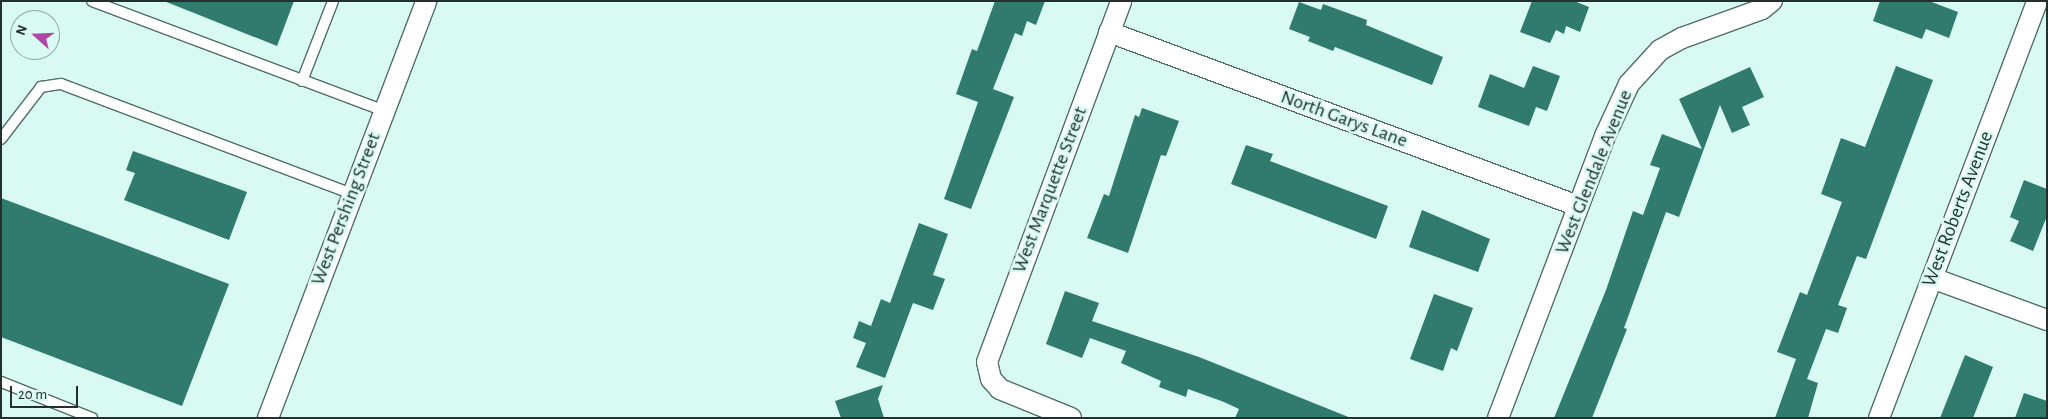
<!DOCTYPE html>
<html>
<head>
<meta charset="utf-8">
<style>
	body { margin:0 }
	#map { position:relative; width:2048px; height:419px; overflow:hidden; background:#d8faf2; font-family:"Alegreya Sans",sans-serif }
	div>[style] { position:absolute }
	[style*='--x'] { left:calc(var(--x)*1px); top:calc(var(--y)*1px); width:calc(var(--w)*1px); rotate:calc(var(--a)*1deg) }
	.building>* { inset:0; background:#307a6e }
	.roads { filter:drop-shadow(1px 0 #506e68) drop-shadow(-1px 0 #506e68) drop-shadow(0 1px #506e68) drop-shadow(0 -1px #506e68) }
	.lane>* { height:10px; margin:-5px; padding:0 5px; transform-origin:5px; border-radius:5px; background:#fff }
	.street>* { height:20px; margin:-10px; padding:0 10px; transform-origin:10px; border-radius:10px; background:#fff }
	span { translate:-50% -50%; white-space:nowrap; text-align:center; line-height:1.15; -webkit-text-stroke:5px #d8faf2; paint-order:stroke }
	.street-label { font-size:20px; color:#24302e }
	.frame { position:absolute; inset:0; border:2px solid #24302e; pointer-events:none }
	.north { position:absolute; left:10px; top:10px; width:50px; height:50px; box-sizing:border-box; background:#d8faf2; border:1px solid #90a9a4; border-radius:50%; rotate:290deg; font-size:14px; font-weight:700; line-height:20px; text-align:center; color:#24302e }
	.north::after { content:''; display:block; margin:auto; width:18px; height:22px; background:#af46a7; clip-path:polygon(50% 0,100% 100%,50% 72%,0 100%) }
	.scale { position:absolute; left:10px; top:386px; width:68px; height:22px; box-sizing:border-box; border:2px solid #24302e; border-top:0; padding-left:6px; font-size:15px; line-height:18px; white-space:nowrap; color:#24302e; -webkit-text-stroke:4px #d8faf2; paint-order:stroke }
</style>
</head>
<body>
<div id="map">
	<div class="building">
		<i style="clip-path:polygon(164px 1px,294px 1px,277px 46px)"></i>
		<i style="clip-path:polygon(995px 1px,1045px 1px,1036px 25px,1027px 21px,1022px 36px,1015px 33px,993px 89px,1014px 97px,971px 209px,944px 199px,978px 102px,956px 94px,972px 49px,977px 51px)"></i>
		<i style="clip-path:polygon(1532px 1px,1574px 1px,1589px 7px,1580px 32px,1566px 26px,1564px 34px,1556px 30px,1550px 43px,1520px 32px)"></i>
		<i style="clip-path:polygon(1880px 1px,1929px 1px,1958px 12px,1949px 38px,1926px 29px,1922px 39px,1873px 21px)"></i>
		<i style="clip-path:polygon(1299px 2px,1321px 10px,1323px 4px,1367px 20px,1366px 25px,1443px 57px,1432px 85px,1335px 47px,1333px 51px,1308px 41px,1310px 37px,1289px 29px)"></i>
		<i style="clip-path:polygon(1533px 66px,1560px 76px,1547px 111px,1536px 107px,1529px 126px,1478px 107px,1490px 74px,1524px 88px)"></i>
		<i style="clip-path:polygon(1896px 66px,1933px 80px,1866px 259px,1857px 256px,1838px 305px,1847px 308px,1838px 333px,1826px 329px,1807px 379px,1818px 383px,1808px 418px,1775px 418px,1796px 359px,1777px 352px,1800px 292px,1807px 295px,1842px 202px,1821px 194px,1841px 138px,1865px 147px)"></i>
		<i style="clip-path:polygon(1750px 67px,1764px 97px,1742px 107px,1750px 125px,1732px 133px,1720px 105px,1679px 217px,1666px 212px,1624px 328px,1627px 329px,1592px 418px,1554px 418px,1606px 290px,1633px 211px,1643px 215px,1660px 168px,1650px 165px,1662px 134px,1702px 149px,1679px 99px)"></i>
		<i style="clip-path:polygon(1142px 108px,1179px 121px,1166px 156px,1161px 155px,1128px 253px,1087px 238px,1104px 194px,1109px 196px,1135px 115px,1139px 117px)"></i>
		<i style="clip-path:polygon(1246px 145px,1273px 154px,1270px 161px,1388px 206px,1376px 239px,1231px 184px)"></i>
		<i style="clip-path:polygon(133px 151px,247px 192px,229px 240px,124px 200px,135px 173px,126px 170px)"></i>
		<i style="clip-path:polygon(2024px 180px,2047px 189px,2047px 216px,2033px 251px,2010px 241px,2019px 221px,2010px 217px)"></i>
		<i style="clip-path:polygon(1px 198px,229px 284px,182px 406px,1px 337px)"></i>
		<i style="clip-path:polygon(1422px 210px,1490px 239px,1478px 272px,1409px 247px)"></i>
		<i style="clip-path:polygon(919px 223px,948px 234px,933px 275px,945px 279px,933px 310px,913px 303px,885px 378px,856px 367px,866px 343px,853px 338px,859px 321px,871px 326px,881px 299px,890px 303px)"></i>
		<i style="clip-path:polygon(1065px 291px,1099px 303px,1092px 321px,1199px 357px,1351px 418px,1235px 418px,1239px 409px,1224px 402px,1188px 389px,1186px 397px,1159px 387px,1161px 381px,1121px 363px,1126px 351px,1090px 338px,1082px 358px,1046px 344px)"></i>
		<i style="clip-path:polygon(1434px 294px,1473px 308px,1457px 351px,1451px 348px,1443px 371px,1410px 359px)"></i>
		<i style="clip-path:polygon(1965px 355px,1993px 367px,1973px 418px,1940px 418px)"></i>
		<i style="clip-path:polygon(883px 385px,878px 399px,884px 418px,841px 418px,835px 401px)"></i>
		<i style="clip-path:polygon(2024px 393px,2047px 401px,2047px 418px,2015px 418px)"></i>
	</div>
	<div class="roads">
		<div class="lane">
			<i style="--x:92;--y:1;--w:312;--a:20.6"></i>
			<i style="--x:302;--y:81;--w:86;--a:-68.8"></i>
			<i style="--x:1;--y:139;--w:66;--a:-52.4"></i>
			<i style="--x:41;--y:87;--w:20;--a:-9"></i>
			<i style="--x:61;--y:84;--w:311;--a:20.7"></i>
			<i style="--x:1;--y:382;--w:98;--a:21.6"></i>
		</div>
		<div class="street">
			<i style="--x:1109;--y:32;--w:500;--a:20.35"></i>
			<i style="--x:1932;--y:278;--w:122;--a:20.1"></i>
			<i style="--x:268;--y:418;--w:446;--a:-69.2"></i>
			<i style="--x:1071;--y:418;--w:77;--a:-157.8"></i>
			<i style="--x:1000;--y:389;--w:13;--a:-132"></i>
			<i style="--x:991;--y:379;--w:17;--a:-103"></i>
			<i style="--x:987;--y:362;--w:385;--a:-69.6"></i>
			<i style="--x:1498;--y:418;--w:302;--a:-69.2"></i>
			<i style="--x:1605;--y:136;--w:57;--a:-65.2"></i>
			<i style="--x:1629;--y:84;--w:46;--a:-47.6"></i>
			<i style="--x:1660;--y:50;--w:25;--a:-29"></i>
			<i style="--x:1682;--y:38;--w:85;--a:-19.9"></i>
			<i style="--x:1762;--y:9;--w:13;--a:-39"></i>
			<i style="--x:1879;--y:418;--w:446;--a:-69.2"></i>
		</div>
	</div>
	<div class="street-label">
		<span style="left:1344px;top:119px;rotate:20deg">North Garys Lane</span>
		<span style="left:1594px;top:172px;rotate:-68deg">West Glendale Avenue</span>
		<span style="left:1050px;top:190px;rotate:-69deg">West Marquette Street</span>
		<span style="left:346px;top:209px;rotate:-69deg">West Pershing Street</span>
		<span style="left:1958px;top:209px;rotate:-69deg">West Roberts Avenue</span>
	</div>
	<div class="frame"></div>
	<div class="north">N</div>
	<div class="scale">20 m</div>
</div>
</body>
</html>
